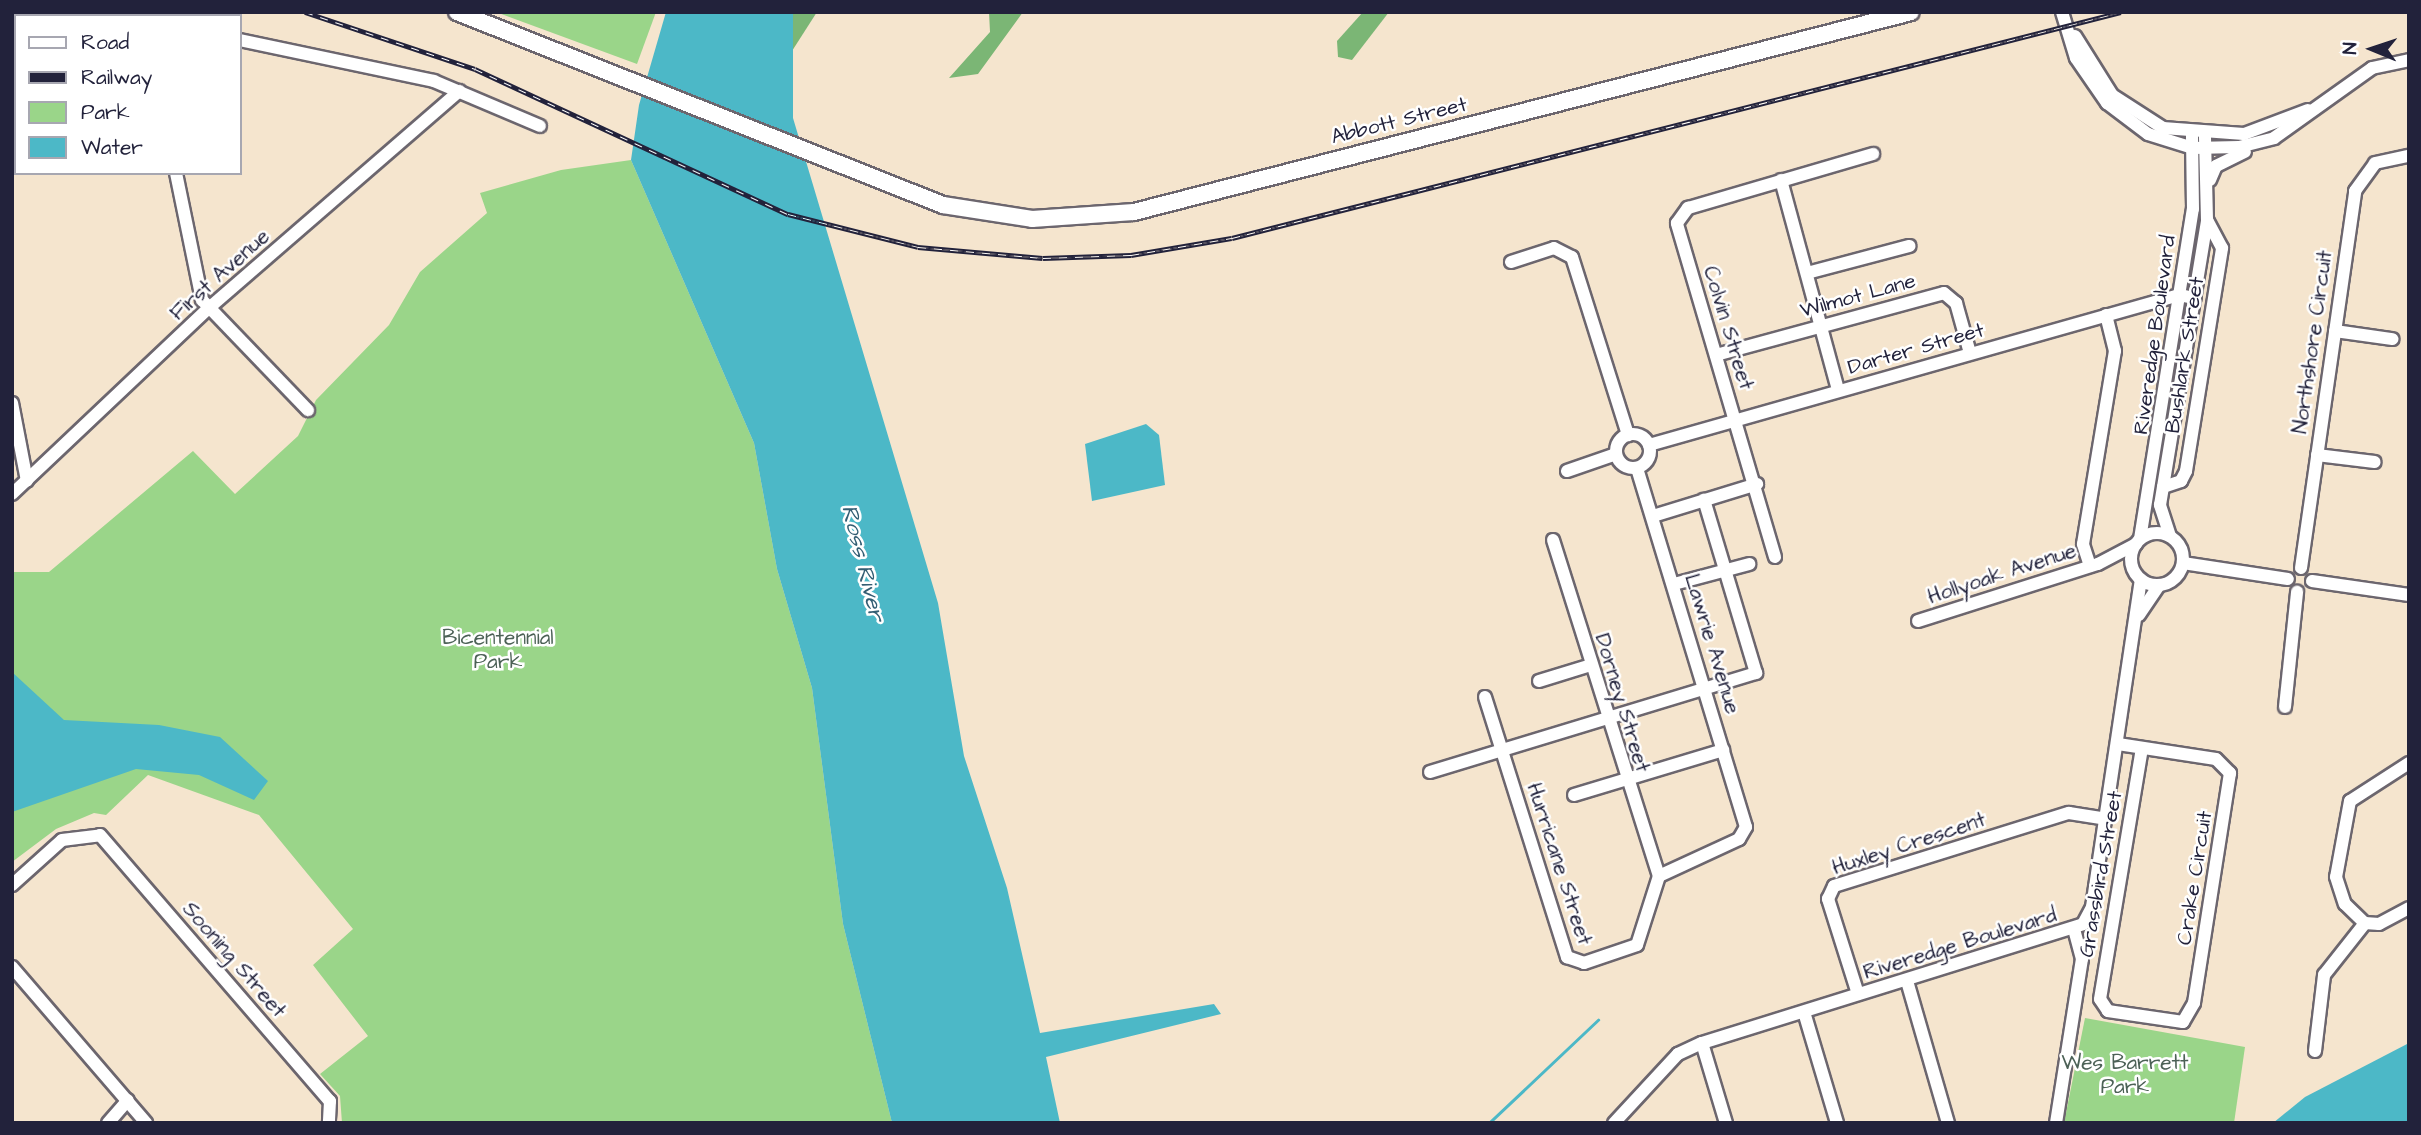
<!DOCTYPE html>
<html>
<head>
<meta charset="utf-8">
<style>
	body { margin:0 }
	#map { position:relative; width:2421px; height:1135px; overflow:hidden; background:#f5e5ce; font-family:"Architects Daughter",sans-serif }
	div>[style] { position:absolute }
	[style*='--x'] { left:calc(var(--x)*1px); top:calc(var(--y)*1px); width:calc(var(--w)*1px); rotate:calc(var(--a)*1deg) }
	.green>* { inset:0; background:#9ad589 }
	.forest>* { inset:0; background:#7bb675 }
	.water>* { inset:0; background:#4cb8c7 }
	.stream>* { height:2.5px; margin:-1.25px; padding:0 1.25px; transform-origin:1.25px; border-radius:1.25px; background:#4cb8c7 }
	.roads { filter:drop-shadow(2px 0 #6c666e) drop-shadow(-2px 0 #6c666e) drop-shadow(0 2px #6c666e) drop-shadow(0 -2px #6c666e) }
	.minor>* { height:12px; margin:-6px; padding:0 6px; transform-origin:6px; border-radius:6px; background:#fff }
	.minor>.ring { margin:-6px; padding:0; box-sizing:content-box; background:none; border:12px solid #fff; border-radius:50% }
	.major>* { height:16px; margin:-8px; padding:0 8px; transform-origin:8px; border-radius:8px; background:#fff }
	.rail>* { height:5px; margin-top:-2.5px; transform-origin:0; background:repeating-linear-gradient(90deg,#fff 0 8px,#22223b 0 16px); box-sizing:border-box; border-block:2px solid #22223b }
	span { translate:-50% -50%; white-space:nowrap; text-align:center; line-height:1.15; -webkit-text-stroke:5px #fff; paint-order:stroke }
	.street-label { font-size:21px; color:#22223b }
	.park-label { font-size:21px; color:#4c6156 }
	.water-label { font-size:23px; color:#335e73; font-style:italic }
	.frame { position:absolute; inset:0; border:14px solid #22223b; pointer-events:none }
	.legend { position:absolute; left:14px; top:14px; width:228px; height:161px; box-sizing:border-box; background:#fff; border:2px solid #a7a7b1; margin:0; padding:9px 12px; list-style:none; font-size:21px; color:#22223b }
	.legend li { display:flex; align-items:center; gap:14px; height:35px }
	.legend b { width:35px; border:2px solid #a7a7b1 }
	.north { position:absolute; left:2337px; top:14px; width:70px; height:70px; -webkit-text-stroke:5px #fff; paint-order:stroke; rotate:272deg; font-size:19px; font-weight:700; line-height:28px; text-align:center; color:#22223b }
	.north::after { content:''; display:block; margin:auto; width:24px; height:32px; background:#22223b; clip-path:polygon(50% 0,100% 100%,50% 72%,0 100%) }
</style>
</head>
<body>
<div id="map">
	<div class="green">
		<i style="clip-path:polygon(496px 12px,656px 12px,637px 64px)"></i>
		<i style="clip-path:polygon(631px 160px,754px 443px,777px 569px,812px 688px,843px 924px,892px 1123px,342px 1123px,340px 1096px,320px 1074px,368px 1036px,313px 965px,353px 929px,259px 815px,148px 775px,106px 815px,94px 813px,56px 829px,12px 862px,12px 572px,49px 572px,193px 451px,235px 494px,298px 436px,316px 400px,389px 325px,420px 272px,487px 213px,480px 193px,561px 170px)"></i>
		<i style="clip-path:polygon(2085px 1018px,2245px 1047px,2234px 1123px,2064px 1123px)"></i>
	</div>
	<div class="forest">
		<i style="clip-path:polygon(793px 12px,817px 12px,792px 51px,791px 21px)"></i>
		<i style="clip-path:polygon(989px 12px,1023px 12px,978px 74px,949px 78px,990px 32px)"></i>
		<i style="clip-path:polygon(1363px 12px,1389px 12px,1352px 60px,1338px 57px,1337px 41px)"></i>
	</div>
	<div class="water">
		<i style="clip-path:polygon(666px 12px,793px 12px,793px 118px,938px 603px,964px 756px,1007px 888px,1040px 1033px,1214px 1004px,1221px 1014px,1046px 1057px,1060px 1123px,892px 1123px,843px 924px,812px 688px,777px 569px,754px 443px,631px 160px,639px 105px)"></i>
		<i style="clip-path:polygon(1146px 424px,1159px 435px,1165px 485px,1092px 501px,1085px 444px)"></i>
		<i style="clip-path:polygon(12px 672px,64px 720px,159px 725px,220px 737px,268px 781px,254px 800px,199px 775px,136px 769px,12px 812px)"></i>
		<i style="clip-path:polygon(2409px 1043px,2409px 1123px,2273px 1123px,2305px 1097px)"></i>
	</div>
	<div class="stream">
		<i style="--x:1489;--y:1123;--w:150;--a:-43.4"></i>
	</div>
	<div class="roads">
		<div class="minor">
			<i style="--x:12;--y:12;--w:109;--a:2.1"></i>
			<i style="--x:2062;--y:12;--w:48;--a:73.1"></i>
			<i style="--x:2076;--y:58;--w:55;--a:55.4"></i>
			<i style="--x:2107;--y:103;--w:51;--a:37.1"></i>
			<i style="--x:2148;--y:134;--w:47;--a:17.3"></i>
			<i style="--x:2193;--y:148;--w:46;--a:-1.2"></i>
			<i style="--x:2239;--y:147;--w:36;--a:-14"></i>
			<i style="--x:2274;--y:138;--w:120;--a:-35.5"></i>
			<i style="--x:2372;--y:68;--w:38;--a:-12"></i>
			<i style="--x:2075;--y:36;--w:70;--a:57.9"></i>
			<i style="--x:2112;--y:95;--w:61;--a:32.9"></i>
			<i style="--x:2163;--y:128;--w:81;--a:4.2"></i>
			<i style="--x:2244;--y:134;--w:68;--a:-20.6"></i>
			<i style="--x:240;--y:40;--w:198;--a:11.9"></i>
			<i style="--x:434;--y:81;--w:115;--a:23"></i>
			<i style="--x:176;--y:173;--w:130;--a:78.4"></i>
			<i style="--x:202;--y:300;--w:153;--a:46.1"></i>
			<i style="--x:1781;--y:180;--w:218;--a:74.8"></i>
			<i style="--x:2210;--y:180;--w:15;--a:-67"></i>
			<i style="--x:2216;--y:166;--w:32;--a:-26"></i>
			<i style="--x:1511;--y:262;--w:45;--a:-18"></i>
			<i style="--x:1554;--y:248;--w:20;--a:27"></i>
			<i style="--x:1572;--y:257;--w:187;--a:72.5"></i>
			<i style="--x:1807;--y:273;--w:106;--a:-14.8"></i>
			<i style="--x:2335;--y:331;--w:58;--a:8"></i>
			<i style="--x:1716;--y:355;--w:236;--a:-15.2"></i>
			<i style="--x:1944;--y:293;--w:16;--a:40"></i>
			<i style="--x:1956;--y:303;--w:52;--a:74.4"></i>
			<i style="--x:12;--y:403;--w:79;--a:79.1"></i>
			<i class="ring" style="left:1616px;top:434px;width:22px;height:22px"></i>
			<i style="--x:1649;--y:445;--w:551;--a:-15.8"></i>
			<i style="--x:2179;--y:295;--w:16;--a:11"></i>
			<i style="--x:2317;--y:455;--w:58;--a:6.9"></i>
			<i style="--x:1567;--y:471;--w:52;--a:-19.1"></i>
			<i style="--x:2163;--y:487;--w:19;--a:-18"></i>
			<i style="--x:2181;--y:481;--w:11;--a:-63"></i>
			<i style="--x:2186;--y:471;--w:226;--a:-80.8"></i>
			<i style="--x:2222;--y:248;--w:32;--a:-118"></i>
			<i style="--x:12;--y:494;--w:272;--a:-43.4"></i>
			<i style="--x:210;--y:307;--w:330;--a:-40.9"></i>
			<i style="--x:1653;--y:516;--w:109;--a:-17.1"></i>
			<i class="ring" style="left:2131px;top:533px;width:40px;height:40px"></i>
			<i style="--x:2170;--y:536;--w:33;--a:-108"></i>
			<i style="--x:2160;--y:505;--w:289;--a:-80.6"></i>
			<i style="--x:2207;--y:220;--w:84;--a:-91.4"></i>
			<i style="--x:2140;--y:539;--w:334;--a:-80.9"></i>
			<i style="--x:2193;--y:209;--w:74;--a:-90.8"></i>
			<i style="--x:1553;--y:540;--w:352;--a:72.5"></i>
			<i style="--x:1775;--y:557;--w:348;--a:-106.4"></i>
			<i style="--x:1677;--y:223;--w:19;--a:-54"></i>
			<i style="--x:1688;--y:208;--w:193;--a:-16.3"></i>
			<i style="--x:2183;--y:563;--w:106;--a:8.7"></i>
			<i style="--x:2090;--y:566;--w:23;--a:-108"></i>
			<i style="--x:2083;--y:544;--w:196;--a:-80.6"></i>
			<i style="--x:2115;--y:351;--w:37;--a:-104"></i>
			<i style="--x:2301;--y:568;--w:381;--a:-81.8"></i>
			<i style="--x:2355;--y:191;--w:34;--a:-54"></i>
			<i style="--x:2375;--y:163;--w:35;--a:-12"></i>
			<i style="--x:2312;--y:581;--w:98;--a:8.2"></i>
			<i style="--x:1674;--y:584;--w:78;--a:-14.9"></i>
			<i style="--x:2139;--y:615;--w:36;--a:-56"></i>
			<i style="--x:1918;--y:621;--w:189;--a:-17.6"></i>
			<i style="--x:2098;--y:564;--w:43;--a:-27.8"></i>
			<i style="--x:1539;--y:681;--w:54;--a:-17.1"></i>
			<i style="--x:1485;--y:697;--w:273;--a:72.5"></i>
			<i style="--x:1567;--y:957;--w:18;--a:19"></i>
			<i style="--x:1584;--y:963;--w:56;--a:-18.8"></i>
			<i style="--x:1637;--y:945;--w:72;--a:-72.3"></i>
			<i style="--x:1659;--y:876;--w:88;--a:-24.8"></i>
			<i style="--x:1739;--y:839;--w:14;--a:-60"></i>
			<i style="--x:1746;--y:827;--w:375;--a:-106.9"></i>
			<i style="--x:2285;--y:707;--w:116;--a:-84"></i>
			<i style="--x:2118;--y:744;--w:99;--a:8.7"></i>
			<i style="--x:2216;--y:759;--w:20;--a:45"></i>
			<i style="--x:2230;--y:773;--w:233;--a:98.9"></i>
			<i style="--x:2194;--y:1003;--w:22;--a:120"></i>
			<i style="--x:2183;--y:1022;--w:76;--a:-171.7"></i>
			<i style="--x:2108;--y:1011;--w:14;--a:-124"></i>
			<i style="--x:2100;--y:999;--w:254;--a:-80.5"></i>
			<i style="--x:2409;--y:763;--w:70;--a:147.2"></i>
			<i style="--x:2350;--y:801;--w:77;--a:100.4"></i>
			<i style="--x:2336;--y:877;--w:28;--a:72"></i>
			<i style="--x:2345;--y:904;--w:28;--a:44"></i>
			<i style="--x:2365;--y:923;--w:14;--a:4"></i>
			<i style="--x:2379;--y:924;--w:34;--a:-28"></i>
			<i style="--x:1430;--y:772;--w:341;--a:-16.9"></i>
			<i style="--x:1756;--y:673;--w:181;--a:-106.7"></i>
			<i style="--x:1574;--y:795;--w:156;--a:-16.8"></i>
			<i style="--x:12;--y:885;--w:67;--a:-42"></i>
			<i style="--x:62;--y:840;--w:38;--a:-7"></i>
			<i style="--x:100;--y:835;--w:352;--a:49.2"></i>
			<i style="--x:330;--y:1101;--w:22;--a:93"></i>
			<i style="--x:12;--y:967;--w:206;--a:49.3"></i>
			<i style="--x:1907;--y:981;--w:148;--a:73.9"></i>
			<i style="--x:1858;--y:994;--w:100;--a:-107.5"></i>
			<i style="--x:1828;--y:899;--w:14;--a:-65"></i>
			<i style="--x:1834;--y:886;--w:246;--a:-17.3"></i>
			<i style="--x:2069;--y:813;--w:37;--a:9"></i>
			<i style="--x:1804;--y:1012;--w:116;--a:73.4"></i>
			<i style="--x:1702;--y:1043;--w:84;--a:73.3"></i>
			<i style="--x:2315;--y:1051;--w:77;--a:-83.2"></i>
			<i style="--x:2324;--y:975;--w:66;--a:-51.7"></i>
			<i style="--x:108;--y:1123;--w:30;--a:-49"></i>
			<i style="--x:1614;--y:1123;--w:94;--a:-47.2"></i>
			<i style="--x:1678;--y:1054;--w:26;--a:-25"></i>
			<i style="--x:1702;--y:1043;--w:399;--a:-17.3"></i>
			<i style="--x:2083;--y:924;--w:19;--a:-62"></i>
			<i style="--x:2092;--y:907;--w:331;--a:-81.5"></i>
			<i style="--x:2056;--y:1123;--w:166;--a:-81"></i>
			<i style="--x:2082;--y:959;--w:31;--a:-105"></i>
		</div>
		<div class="major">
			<i style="--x:457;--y:12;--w:523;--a:21.66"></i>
			<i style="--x:943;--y:205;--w:90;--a:8.9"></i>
			<i style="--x:1032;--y:219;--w:102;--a:-3.9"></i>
			<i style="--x:1134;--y:212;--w:802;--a:-14.43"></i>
		</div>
	</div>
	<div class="rail">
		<i style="--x:305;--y:12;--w:179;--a:18.5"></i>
		<i style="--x:475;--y:69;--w:345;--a:24.9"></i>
		<i style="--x:788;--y:214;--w:134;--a:14.2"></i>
		<i style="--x:918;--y:247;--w:125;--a:5"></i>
		<i style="--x:1043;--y:258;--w:88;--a:-2"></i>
		<i style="--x:1131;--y:255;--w:102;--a:-9.6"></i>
		<i style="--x:1232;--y:238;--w:917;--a:-14.26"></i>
	</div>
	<div class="street-label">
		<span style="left:1399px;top:121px;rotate:-14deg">Abbott Street</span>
		<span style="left:220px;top:275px;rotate:-42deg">First Avenue</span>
		<span style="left:1858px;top:296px;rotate:-15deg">Wilmot Lane</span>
		<span style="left:1728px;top:328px;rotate:73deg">Colvin Street</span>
		<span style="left:2155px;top:335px;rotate:-82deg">Riveredge Boulevard</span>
		<span style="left:2313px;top:342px;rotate:-82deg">Northshore Circuit</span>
		<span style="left:1916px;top:349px;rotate:-16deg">Darter Street</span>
		<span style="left:2185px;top:355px;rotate:-81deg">Bushlark Street</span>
		<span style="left:2002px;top:574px;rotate:-18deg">Hollyoak Avenue</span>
		<span style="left:1712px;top:644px;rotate:73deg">Lawrie Avenue</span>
		<span style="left:1622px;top:703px;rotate:73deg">Dorney Street</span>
		<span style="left:1909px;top:844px;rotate:-18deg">Huxley Crescent</span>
		<span style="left:1559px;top:864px;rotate:72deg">Hurricane Street</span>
		<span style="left:2101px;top:874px;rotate:-80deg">Grassbird Street</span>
		<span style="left:2195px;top:878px;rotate:-81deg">Crake Circuit</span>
		<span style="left:1960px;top:944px;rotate:-17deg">Riveredge Boulevard</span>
		<span style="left:234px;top:960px;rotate:49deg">Sooning Street</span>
	</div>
	<div class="park-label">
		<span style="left:498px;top:650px">Bicentennial<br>Park</span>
		<span style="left:2125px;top:1075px">Wes Barrett<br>Park</span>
	</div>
	<div class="water-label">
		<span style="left:863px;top:563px;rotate:76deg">Ross River</span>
	</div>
	<div class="frame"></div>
	<ul class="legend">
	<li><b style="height:9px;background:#fff"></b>Road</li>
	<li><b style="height:9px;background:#22223b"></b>Railway</li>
	<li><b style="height:19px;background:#9ad589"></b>Park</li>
	<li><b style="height:19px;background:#4cb8c7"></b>Water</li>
	</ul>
	<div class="north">N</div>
</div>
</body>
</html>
